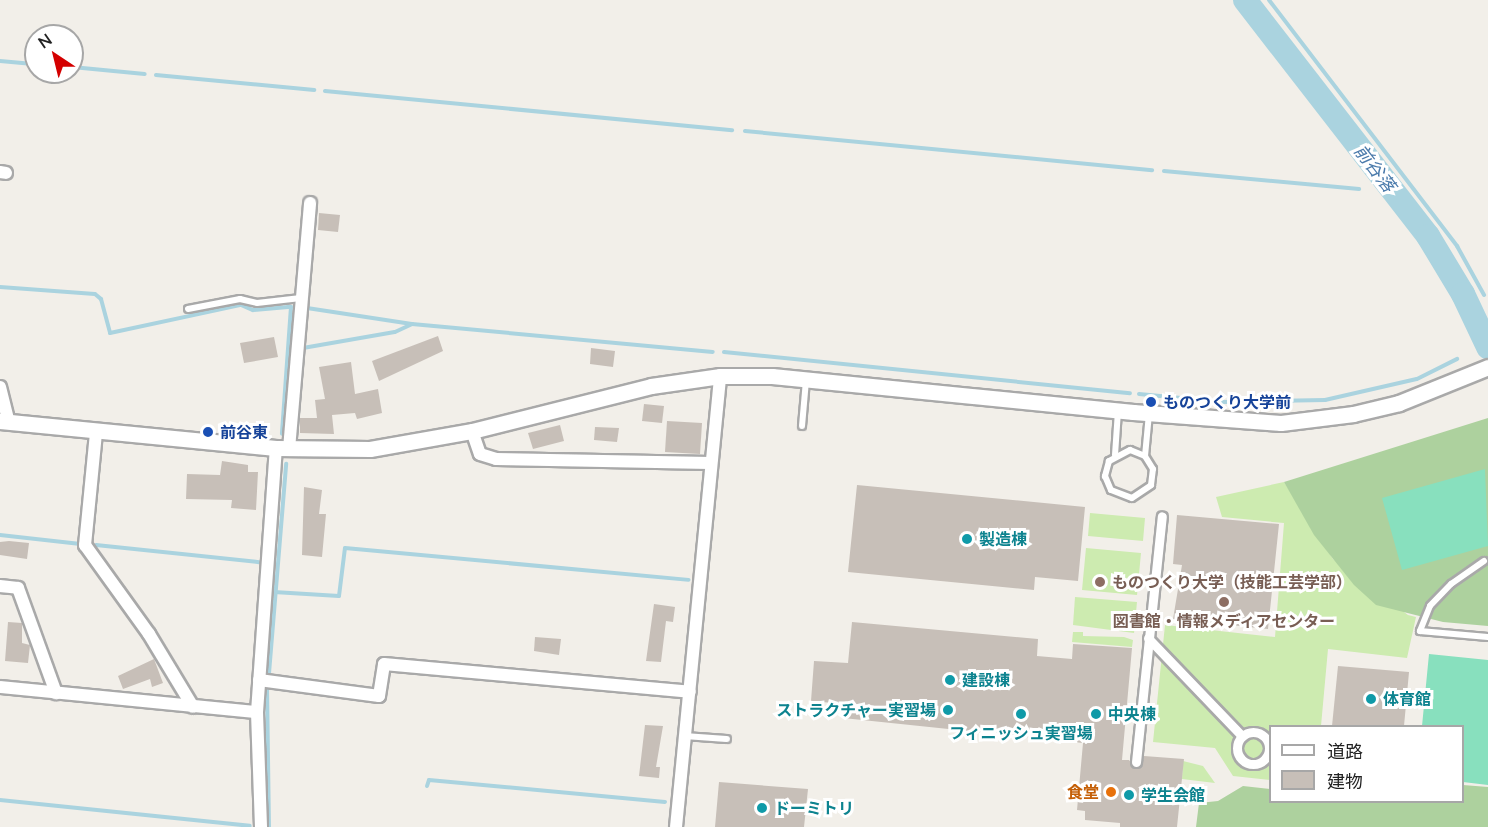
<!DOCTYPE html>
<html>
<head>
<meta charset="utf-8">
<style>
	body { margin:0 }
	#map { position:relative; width:1488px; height:827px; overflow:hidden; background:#f2efe9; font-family:Lato,"Noto Sans JP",sans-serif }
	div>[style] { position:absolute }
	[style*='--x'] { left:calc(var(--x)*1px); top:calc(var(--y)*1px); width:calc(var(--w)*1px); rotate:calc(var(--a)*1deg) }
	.grass>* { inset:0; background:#cdebb0 }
	.forest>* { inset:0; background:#add19e }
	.pitch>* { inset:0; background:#88e0be }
	.stream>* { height:4px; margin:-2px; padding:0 2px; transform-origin:2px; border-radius:2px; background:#aad3df }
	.river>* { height:24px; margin:-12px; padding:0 12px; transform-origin:12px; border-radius:12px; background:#aad3df }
	.building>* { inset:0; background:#c7bfb8 }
	.roads { filter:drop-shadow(2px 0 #a9a9a9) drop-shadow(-2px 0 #a9a9a9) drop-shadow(0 2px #a9a9a9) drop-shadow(0 -2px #a9a9a9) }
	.service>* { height:6px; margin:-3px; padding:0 3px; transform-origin:3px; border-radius:3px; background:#fff }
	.pedestrian>* { height:9px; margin:-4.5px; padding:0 4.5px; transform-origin:4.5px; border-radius:4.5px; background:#fff }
	.pedestrian>.ring { margin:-4.5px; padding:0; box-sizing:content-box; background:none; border:9px solid #fff; border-radius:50% }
	.minor>* { height:12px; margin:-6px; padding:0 6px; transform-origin:6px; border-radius:6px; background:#fff }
	.tertiary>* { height:15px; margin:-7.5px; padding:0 7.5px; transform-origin:7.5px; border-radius:7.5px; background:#fff }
	.dots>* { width:16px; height:16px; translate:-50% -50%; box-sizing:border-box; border:3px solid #fff; border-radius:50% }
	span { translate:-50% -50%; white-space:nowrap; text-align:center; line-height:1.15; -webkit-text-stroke:6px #fff; paint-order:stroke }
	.transit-label { font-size:16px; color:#164399; font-weight:700 }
	.left { translate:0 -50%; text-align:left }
	.culture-label { font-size:16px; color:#0d838f; font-weight:700 }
	.right { translate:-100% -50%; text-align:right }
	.education-label { font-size:16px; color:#785e54; font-weight:700 }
	.food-label { font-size:16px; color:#c56008; font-weight:700 }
	.water-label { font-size:18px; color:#4a7aab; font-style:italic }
	.legend { position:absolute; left:1269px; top:725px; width:195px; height:78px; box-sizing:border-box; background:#fff; border:2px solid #a7a7a7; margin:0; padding:8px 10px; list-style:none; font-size:18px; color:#222 }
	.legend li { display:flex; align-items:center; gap:12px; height:30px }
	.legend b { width:30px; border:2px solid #a7a7a7 }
	.north { position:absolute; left:24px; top:24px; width:60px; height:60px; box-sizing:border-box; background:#fff; border:2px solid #a7a7a7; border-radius:50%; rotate:325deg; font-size:16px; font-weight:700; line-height:24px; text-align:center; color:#222 }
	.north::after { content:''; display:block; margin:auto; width:21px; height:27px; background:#d40000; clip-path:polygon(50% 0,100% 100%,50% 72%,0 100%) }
</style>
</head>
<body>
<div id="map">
	<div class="grass">
		<i style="clip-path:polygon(1284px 482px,1333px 559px,1408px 615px,1416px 617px,1407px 658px,1328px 649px,1321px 726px,1270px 726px,1270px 780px,1233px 776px,1215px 748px,1153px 742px,1165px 625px,1275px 637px,1284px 523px,1222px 517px,1216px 497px)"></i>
		<i style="clip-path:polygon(1090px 513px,1145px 518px,1143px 541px,1088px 536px)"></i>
		<i style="clip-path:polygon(1086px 548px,1141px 553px,1137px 595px,1082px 590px)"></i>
		<i style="clip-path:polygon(1075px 597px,1137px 602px,1134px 633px,1073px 625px)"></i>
		<i style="clip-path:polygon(1073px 632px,1083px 632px,1083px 636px,1124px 637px,1133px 640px,1132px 647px,1072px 642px)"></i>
		<i style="clip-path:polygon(1183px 761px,1203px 766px,1215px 783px,1182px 779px)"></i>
	</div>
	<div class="forest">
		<i style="clip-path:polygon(1488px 418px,1488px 626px,1443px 622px,1376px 605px,1354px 585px,1314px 535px,1284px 482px)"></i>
		<i style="clip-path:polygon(1463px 785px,1488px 787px,1488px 827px,1196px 827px,1199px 803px,1218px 801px,1243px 786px,1270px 789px,1270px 802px,1462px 802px)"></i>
	</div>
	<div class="pitch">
		<i style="clip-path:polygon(1485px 469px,1488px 546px,1402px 570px,1382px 498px)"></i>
		<i style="clip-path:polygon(1429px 654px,1488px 660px,1488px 785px,1463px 782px,1462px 726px,1422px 726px)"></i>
	</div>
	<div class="stream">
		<i style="--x:1269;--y:0;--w:310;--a:52.6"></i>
		<i style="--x:1457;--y:246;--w:56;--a:61.1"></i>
		<i style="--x:0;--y:61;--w:36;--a:5"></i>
		<i style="--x:72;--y:67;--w:73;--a:5.5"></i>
		<i style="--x:156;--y:75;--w:159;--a:5.4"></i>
		<i style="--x:325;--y:91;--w:409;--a:5.5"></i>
		<i style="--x:745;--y:131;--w:409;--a:5.5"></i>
		<i style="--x:1164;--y:171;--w:196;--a:5.3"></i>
		<i style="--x:0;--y:287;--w:95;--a:4.2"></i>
		<i style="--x:95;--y:294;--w:8;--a:40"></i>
		<i style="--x:101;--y:299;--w:35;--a:75"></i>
		<i style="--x:110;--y:333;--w:134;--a:-12.1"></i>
		<i style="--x:241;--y:305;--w:13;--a:23"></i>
		<i style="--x:253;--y:310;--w:38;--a:-5"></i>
		<i style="--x:291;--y:307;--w:127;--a:94.1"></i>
		<i style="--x:307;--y:308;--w:106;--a:8.7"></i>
		<i style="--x:412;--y:324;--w:302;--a:5.3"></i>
		<i style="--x:1478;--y:345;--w:8;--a:-30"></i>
		<i style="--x:303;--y:348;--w:93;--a:-9.9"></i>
		<i style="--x:395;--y:332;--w:19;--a:-25"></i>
		<i style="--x:724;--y:352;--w:408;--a:5.8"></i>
		<i style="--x:1139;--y:394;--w:84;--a:5.4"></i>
		<i style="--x:1223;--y:402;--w:102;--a:-1.1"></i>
		<i style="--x:1325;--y:400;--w:94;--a:-12.9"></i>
		<i style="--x:1417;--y:379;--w:45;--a:-26.6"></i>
		<i style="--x:0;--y:535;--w:81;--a:6.4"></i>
		<i style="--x:96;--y:545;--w:164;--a:6"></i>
		<i style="--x:274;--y:592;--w:65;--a:3.5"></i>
		<i style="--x:339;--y:596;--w:48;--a:-82.9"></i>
		<i style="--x:345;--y:548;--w:345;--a:5.3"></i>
		<i style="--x:269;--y:673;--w:210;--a:-85.3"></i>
		<i style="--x:267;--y:687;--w:140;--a:89.2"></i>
		<i style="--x:427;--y:786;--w:6;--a:-72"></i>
		<i style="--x:429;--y:780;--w:237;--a:5.3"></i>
		<i style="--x:0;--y:800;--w:251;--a:5.9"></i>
	</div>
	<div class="river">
		<i style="--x:1245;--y:0;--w:299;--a:52.2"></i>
		<i style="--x:1428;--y:236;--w:68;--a:58.9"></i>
		<i style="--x:1463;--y:294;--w:59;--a:64.7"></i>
	</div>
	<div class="building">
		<i style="clip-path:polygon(319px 213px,340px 215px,338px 232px,318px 230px)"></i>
		<i style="clip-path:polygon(438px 336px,443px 351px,379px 381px,372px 361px)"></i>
		<i style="clip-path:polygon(274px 337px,278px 357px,244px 363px,240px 343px)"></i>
		<i style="clip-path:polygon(591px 348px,615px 351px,613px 367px,590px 364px)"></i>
		<i style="clip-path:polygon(351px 362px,355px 394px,378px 389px,382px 413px,357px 419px,355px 413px,332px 415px,334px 434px,300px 433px,300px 418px,317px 418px,315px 400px,325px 399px,319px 367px)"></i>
		<i style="clip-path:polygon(644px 404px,664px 406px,662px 423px,642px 421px)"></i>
		<i style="clip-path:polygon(667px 421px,702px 423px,700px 454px,665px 452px)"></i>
		<i style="clip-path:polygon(560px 425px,564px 441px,533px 449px,528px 433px)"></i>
		<i style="clip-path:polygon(595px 427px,619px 428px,617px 442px,594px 440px)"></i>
		<i style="clip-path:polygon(222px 461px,248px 465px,248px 472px,258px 472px,256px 510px,231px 508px,232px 500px,186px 499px,187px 474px,220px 475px)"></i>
		<i style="clip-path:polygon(857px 485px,1085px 507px,1078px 581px,1035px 577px,1034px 590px,848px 572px)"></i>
		<i style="clip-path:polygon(304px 487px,322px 490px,319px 514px,326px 514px,322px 557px,302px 555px)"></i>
		<i style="clip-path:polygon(1177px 515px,1279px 524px,1268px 629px,1173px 619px,1182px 565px,1173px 564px)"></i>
		<i style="clip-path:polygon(9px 541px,29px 543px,27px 559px,0 555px,0 542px)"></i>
		<i style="clip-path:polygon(654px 604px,675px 607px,673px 622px,666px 621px,661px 662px,646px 661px)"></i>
		<i style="clip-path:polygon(8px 622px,22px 623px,22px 643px,30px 645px,28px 663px,5px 661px)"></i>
		<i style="clip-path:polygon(852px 622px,1038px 639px,1037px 656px,1072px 659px,1073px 644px,1132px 648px,1122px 760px,1129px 760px,1136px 769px,1142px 765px,1144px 756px,1184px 759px,1177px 827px,1120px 827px,1120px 823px,1085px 820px,1085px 811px,1077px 810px,1083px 743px,843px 718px,844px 704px,811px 701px,814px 661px,848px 663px)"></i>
		<i style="clip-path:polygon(535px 637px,561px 639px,559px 655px,534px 651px)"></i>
		<i style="clip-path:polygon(154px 659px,163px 683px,152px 687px,150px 679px,123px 689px,118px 676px)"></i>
		<i style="clip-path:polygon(1338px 666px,1409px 672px,1404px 726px,1332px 726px)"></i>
		<i style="clip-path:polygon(645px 725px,663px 726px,656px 767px,660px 767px,659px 778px,639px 776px)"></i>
		<i style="clip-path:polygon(719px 782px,808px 789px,804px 827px,715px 827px)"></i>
	</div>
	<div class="roads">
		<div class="service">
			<i style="--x:188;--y:309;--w:53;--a:-10.9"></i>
			<i style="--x:240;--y:299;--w:17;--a:13"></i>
			<i style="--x:257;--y:303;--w:44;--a:-6.5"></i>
			<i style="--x:802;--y:426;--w:46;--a:-85"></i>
			<i style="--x:1115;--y:455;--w:44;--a:-86.1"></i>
			<i style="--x:1145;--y:456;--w:16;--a:-158"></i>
			<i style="--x:1130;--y:450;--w:24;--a:152"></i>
			<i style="--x:1109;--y:461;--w:16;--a:105"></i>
			<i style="--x:1105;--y:476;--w:15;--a:67"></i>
			<i style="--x:1111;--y:490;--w:22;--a:21"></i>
			<i style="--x:1132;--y:498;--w:23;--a:-34"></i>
			<i style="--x:1151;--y:485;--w:16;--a:-83"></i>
			<i style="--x:1153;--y:469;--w:15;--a:-122"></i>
			<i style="--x:1145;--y:456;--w:42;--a:-84.6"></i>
			<i style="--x:1484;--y:561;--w:40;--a:145.1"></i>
			<i style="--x:1451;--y:584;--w:30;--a:134"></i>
			<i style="--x:1430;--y:606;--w:27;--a:112"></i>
			<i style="--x:1420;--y:631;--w:68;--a:5"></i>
			<i style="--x:684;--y:736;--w:43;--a:4"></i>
		</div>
		<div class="pedestrian">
			<i style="--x:1148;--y:638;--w:136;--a:46.2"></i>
			<i class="ring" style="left:1237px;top:732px;width:23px;height:23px"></i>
			<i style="--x:1136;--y:762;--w:247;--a:-84"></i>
		</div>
		<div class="minor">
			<i style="--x:0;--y:172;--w:6;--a:9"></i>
			<i style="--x:0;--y:387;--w:36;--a:76"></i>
			<i style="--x:472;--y:431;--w:24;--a:71"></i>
			<i style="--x:480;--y:454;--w:17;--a:17"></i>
			<i style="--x:496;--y:459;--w:214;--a:1.1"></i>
			<i style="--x:96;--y:433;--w:113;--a:95.6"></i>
			<i style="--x:85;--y:545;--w:110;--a:54.3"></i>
			<i style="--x:149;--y:634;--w:85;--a:58.9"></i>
			<i style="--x:289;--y:449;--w:247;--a:-85.1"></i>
			<i style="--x:0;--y:586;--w:18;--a:6"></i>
			<i style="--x:18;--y:588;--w:112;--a:70.1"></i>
			<i style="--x:259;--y:680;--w:121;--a:7.6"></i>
			<i style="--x:379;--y:696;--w:32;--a:-81"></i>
			<i style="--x:384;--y:664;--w:307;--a:5.2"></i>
			<i style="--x:0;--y:687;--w:258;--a:5.6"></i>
			<i style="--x:261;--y:827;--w:115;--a:-92"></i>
			<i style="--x:257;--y:712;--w:265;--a:-85.9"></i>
			<i style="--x:676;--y:827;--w:453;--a:-84.4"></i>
		</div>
		<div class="tertiary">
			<i style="--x:0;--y:421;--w:277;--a:5.6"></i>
			<i style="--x:276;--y:448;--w:94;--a:0.6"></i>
			<i style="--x:370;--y:449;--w:104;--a:-10"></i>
			<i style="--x:472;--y:431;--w:185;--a:-14.1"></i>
			<i style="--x:651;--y:386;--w:70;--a:-8.2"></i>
			<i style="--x:720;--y:376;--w:52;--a:0"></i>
			<i style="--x:772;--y:376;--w:363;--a:5.7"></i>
			<i style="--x:1133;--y:412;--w:148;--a:4.3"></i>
			<i style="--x:1281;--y:423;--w:73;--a:-7.1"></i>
			<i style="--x:1353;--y:414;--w:47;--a:-13.4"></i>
			<i style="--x:1399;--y:403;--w:96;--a:-22"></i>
		</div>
	</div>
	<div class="dots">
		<i style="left:1151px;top:402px;background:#1a4fb4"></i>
		<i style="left:208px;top:432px;background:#1a4fb4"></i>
		<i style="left:967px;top:539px;background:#0f9aa8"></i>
		<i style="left:1100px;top:582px;background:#8d6e63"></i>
		<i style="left:1224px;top:602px;background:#8d6e63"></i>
		<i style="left:950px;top:680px;background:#0f9aa8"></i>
		<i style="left:1371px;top:699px;background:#0f9aa8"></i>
		<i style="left:948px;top:710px;background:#0f9aa8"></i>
		<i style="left:1021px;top:714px;background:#0f9aa8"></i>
		<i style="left:1096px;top:714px;background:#0f9aa8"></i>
		<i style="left:1111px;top:792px;background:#e8710a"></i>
		<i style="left:1129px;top:795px;background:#0f9aa8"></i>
		<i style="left:762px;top:808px;background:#0f9aa8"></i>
	</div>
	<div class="transit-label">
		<span class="left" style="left:1163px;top:402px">ものつくり大学前</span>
		<span class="left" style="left:220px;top:432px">前谷東</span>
	</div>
	<div class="culture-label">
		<span class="left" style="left:979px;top:539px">製造棟</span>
		<span class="left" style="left:962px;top:680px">建設棟</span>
		<span class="left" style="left:1383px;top:699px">体育館</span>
		<span class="right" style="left:936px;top:710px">ストラクチャー実習場</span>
		<span class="left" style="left:1108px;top:714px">中央棟</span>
		<span style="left:1021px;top:733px">フィニッシュ実習場</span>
		<span class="left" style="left:1141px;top:795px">学生会館</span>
		<span class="left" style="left:774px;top:808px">ドーミトリ</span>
	</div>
	<div class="education-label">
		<span class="left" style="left:1112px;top:582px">ものつくり大学（技能工芸学部）</span>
		<span style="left:1224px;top:621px">図書館・情報メディアセンター</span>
	</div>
	<div class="food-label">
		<span class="right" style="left:1099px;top:792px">食堂</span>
	</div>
	<div class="water-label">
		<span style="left:1375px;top:168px;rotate:52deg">前谷落</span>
	</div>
	<ul class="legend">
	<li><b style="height:8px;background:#fff"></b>道路</li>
	<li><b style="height:16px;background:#c7bfb8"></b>建物</li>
	</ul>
	<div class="north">N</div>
</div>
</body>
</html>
